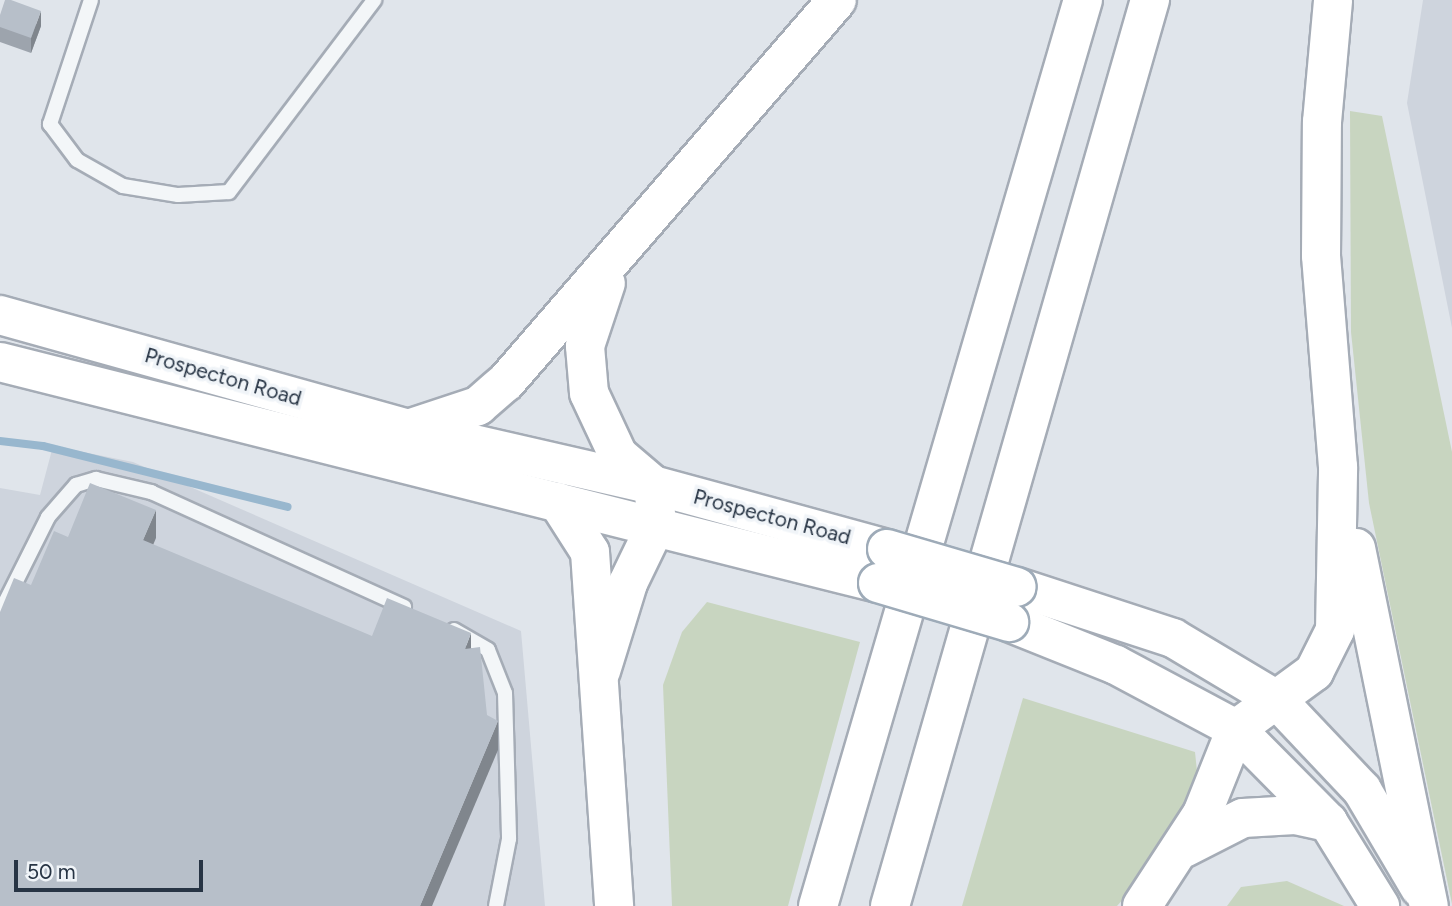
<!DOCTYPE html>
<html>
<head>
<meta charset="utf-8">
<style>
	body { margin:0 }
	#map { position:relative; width:1452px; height:906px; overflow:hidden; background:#e0e5eb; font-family:Figtree,sans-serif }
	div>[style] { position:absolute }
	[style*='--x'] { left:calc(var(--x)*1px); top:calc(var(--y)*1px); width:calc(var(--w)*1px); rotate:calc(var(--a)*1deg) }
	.built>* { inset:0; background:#ced4dd }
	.green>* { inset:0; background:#c8d5c0 }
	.stream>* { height:8px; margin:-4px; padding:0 4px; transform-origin:4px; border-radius:4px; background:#98b7ce }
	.roads { filter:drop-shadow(2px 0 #a5acb6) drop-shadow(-2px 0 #a5acb6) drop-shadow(0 2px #a5acb6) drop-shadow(0 -2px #a5acb6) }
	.service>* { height:14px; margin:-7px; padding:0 7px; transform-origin:7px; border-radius:7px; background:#f3f6f8 }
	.primary>* { height:38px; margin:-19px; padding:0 19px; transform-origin:19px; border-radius:19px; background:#fff }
	.motorway>* { height:38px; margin:-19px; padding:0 19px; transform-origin:19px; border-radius:19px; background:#fff }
	.bridges { filter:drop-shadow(2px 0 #9eabb8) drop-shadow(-2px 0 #9eabb8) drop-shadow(0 2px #9eabb8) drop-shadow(0 -2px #9eabb8) }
	.primary-bridge>* { height:38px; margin:-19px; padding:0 19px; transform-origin:19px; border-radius:19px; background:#fff }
	.wall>* { inset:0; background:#9da4ad }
	.shaded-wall>* { inset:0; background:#80868d }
	.building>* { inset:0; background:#b7bfc9 }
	span { translate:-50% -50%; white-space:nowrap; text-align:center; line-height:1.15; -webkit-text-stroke:7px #f0f4f8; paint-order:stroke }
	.street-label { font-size:21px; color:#273444 }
	.scale { position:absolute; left:14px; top:860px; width:189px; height:32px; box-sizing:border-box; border:4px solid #273444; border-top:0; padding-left:9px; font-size:21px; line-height:24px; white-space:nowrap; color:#273444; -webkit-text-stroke:5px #f0f4f8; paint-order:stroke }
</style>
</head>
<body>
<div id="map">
	<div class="built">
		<i style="clip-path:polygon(1423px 0,1452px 0,1452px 328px,1407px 103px)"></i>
		<i style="clip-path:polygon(53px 446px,133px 462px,521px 631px,545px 906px,0 906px,0 488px,40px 495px)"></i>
	</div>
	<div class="green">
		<i style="clip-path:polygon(1350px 111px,1382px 116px,1452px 452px,1452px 904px,1369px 503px,1351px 332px)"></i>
		<i style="clip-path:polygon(707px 602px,860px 642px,788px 906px,672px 906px,663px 685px,682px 632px)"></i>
		<i style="clip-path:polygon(1023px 698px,1195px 752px,1201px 810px,1117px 906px,962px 906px)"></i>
		<i style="clip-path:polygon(1287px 881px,1344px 906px,1227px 906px,1241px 887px)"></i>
	</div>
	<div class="stream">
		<i style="--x:0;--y:441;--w:43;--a:6.6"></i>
		<i style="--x:43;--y:446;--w:252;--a:14"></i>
	</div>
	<div class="roads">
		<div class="service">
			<i style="--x:91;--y:0;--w:131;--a:108.3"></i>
			<i style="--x:50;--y:124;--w:45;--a:53.1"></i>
			<i style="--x:77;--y:160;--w:53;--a:29.5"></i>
			<i style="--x:123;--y:186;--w:56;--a:9.3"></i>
			<i style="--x:178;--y:195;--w:51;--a:-3.4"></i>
			<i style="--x:229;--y:192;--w:241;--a:-52.9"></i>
			<i style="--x:0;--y:613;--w:107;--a:-63.4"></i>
			<i style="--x:48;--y:517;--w:43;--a:-48.8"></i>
			<i style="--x:76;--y:485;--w:21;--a:-17"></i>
			<i style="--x:96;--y:479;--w:57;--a:13.3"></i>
			<i style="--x:151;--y:492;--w:278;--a:24.4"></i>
			<i style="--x:454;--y:630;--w:39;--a:30"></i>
			<i style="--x:488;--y:650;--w:46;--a:68.4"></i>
			<i style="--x:505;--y:693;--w:146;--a:88.4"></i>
			<i style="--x:509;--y:839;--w:68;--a:101"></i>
		</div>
		<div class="primary">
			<i style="--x:0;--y:315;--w:424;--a:15.6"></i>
			<i style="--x:408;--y:429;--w:251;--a:12.9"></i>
			<i style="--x:653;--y:485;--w:243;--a:15.3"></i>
			<i style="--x:0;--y:362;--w:905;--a:14.13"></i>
			<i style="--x:1017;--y:587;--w:164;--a:18.1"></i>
			<i style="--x:1173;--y:638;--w:121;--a:30.8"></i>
			<i style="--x:1277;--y:700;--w:124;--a:46.6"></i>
			<i style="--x:1362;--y:790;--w:114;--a:59.4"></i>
			<i style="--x:1009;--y:622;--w:115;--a:21.9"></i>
			<i style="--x:1116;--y:665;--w:136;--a:28.1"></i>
			<i style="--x:1236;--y:729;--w:131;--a:45.3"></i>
			<i style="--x:1328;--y:822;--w:99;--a:58.2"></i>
		</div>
		<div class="motorway">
			<i style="--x:408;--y:429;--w:74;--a:-18.2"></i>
			<i style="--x:478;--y:406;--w:37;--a:-41"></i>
			<i style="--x:506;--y:382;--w:505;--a:-49.09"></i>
			<i style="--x:558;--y:502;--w:59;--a:57.4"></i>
			<i style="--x:590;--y:552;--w:355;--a:86.1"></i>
			<i style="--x:1356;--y:548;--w:365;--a:78.5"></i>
			<i style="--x:601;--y:671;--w:92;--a:-72.9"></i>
			<i style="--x:628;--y:583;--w:67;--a:-64.2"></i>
			<i style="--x:657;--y:523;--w:38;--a:-96"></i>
			<i style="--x:653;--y:485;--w:46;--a:-139.4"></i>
			<i style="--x:618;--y:455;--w:68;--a:-115.1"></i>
			<i style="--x:589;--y:393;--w:47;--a:-94.9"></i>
			<i style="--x:585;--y:346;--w:66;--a:-71.6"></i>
			<i style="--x:1184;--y:848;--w:66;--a:-27"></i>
			<i style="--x:1243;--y:818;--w:52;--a:-3.3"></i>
			<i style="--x:1295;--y:815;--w:34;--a:12"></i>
			<i style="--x:818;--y:906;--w:944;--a:-73.7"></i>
			<i style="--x:890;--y:906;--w:943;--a:-73.99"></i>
			<i style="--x:1142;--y:906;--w:110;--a:-56.9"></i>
			<i style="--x:1202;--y:814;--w:92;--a:-68.2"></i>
			<i style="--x:1236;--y:729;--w:97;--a:-36.2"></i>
			<i style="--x:1314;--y:672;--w:47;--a:-63.4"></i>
			<i style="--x:1335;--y:630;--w:163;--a:-88.9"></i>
			<i style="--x:1338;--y:467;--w:212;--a:-94.6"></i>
			<i style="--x:1321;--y:256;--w:134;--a:-89.6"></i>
			<i style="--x:1322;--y:122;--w:122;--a:-84.8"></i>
		</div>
	</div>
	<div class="bridges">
		<div class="primary-bridge">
			<i style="--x:887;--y:549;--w:135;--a:16.3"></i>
			<i style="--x:878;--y:583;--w:137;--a:16.6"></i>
		</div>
	</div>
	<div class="wall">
		<i style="clip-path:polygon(0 15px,41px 26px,31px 53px,0 42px)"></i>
	</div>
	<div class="shaded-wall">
		<i style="clip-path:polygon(41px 11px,41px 26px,31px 53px,31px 38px)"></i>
		<i style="clip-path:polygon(156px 510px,156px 538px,143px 569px,143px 540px)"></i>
		<i style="clip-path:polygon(471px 633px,471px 661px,465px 649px)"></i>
		<i style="clip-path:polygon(498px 721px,498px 750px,432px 906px,420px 906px)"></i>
	</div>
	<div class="building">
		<i style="clip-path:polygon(5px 0,11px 0,41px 11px,31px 38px,0 27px,0 15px)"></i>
		<i style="clip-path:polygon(90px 483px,156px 510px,143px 540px,372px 636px,387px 598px,471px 633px,465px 649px,480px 647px,487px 715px,498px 721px,420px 906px,0 906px,0 612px,14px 578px,31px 585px,54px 531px,68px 537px)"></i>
	</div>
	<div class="street-label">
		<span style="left:223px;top:377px;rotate:16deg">Prospecton Road</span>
		<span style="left:772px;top:517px;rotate:15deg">Prospecton Road</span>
	</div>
	<div class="scale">50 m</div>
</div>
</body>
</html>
